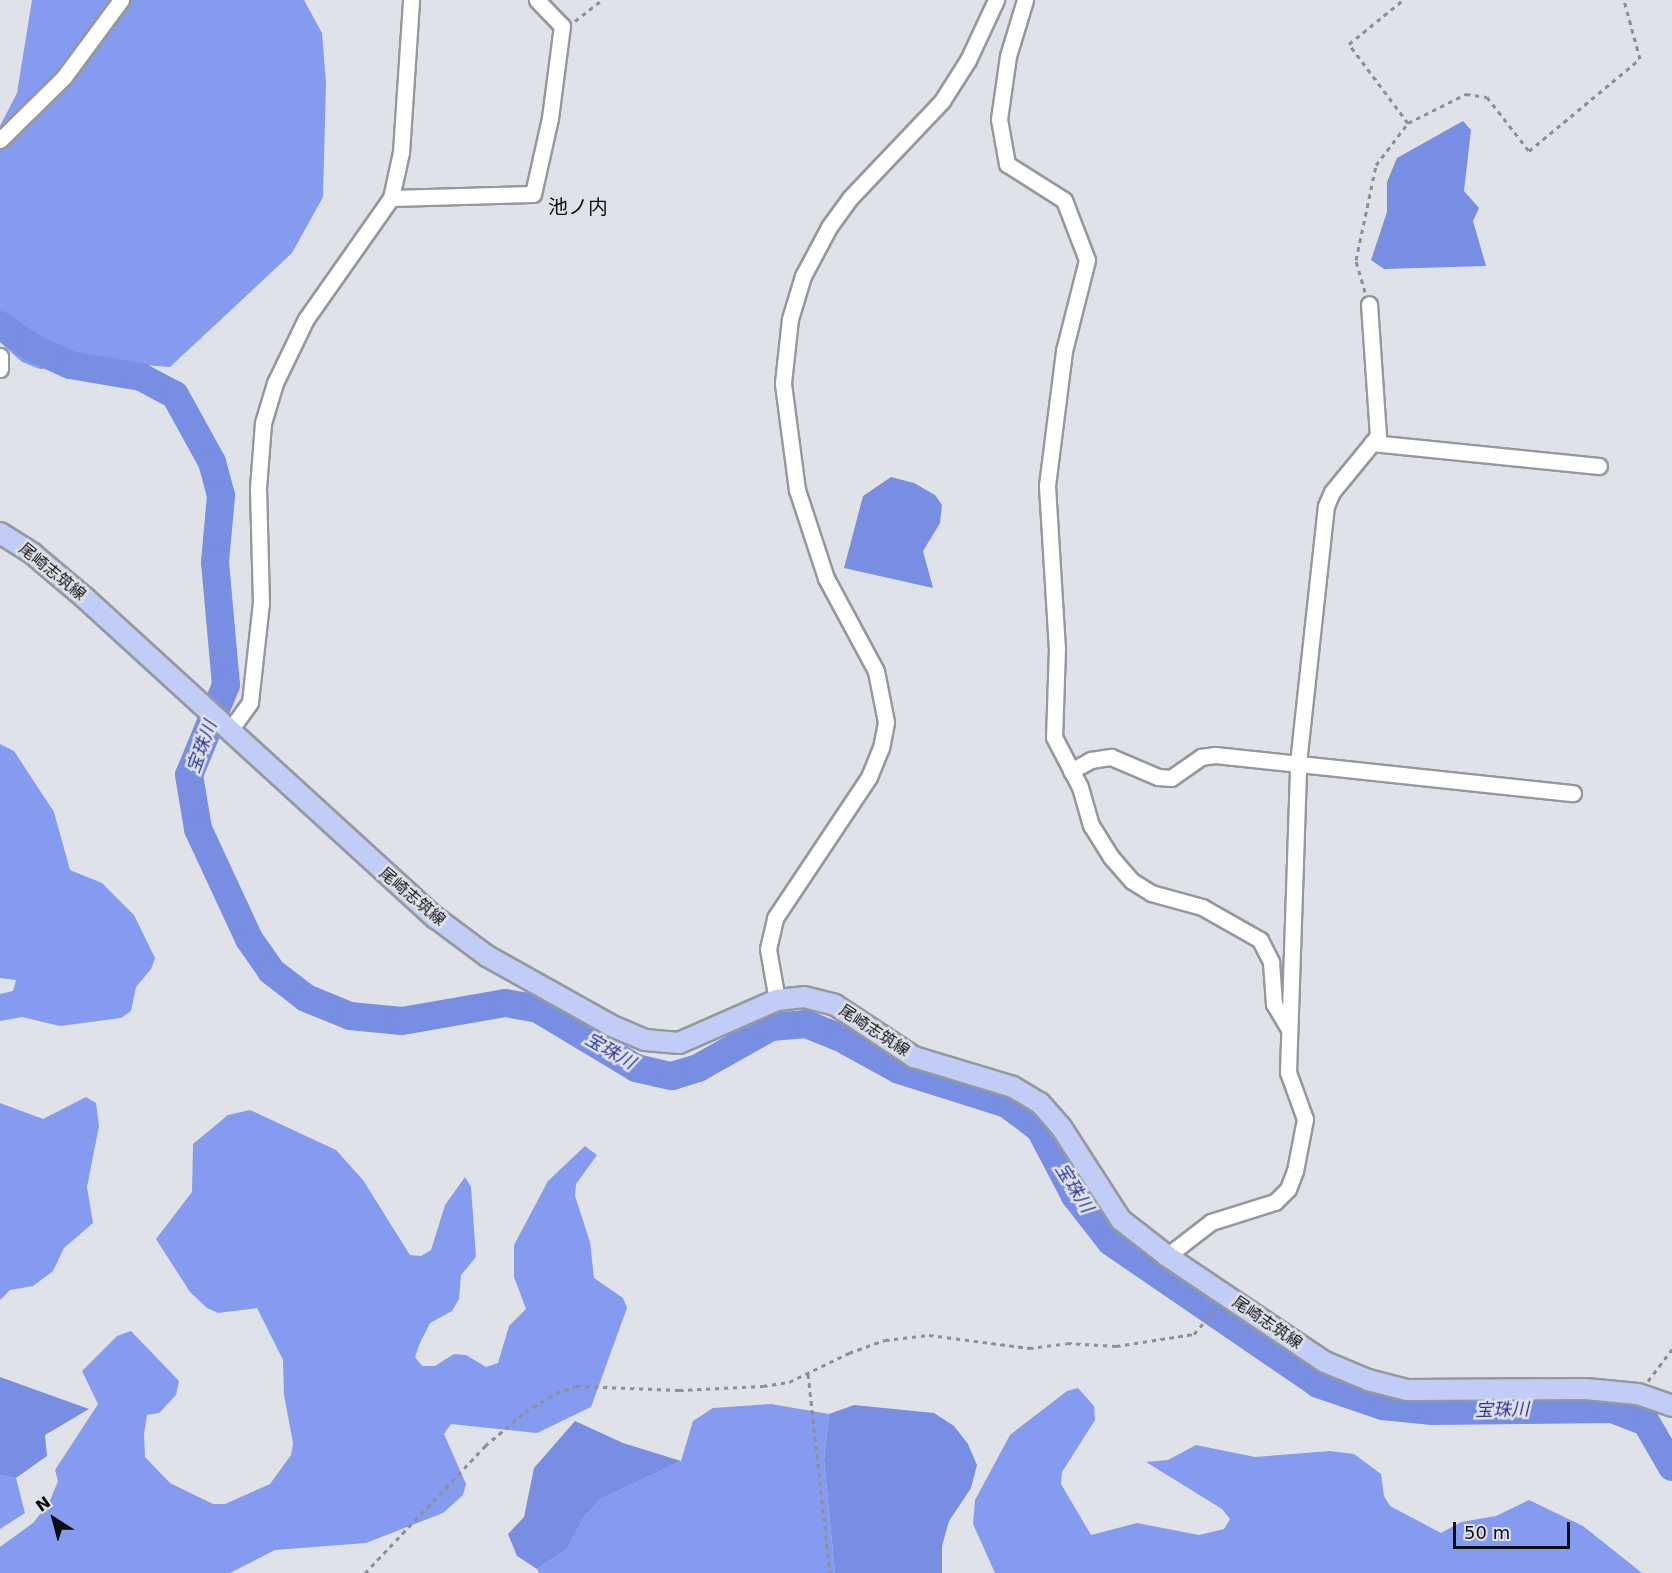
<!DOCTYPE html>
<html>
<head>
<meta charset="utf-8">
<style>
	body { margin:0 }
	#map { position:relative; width:1672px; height:1573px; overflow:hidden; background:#e0e2e9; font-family:"DejaVu Sans","Noto Sans JP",sans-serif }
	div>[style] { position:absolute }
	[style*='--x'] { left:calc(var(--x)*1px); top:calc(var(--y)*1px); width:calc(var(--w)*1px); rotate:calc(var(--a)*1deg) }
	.forest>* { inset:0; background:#849bf0 }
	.water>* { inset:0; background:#788ee2 }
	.river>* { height:28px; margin:-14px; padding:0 14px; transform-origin:14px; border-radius:14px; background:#788ee2 }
	.path>* { height:3px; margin-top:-1.5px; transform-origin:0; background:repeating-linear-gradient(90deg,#8e8f94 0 4.5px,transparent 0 9px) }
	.roads { filter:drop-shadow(2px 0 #95989e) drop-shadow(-2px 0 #95989e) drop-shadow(0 2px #95989e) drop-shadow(0 -2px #95989e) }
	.minor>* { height:15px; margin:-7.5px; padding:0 7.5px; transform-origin:7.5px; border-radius:7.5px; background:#fff }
	.major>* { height:20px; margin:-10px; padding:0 10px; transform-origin:10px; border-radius:10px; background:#c1cdf6 }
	span { translate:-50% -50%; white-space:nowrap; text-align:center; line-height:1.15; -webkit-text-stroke:5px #e0e2e9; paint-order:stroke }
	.street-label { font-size:16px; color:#0d0e10 }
	.water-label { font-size:18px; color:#293595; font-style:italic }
	.quarter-label { font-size:20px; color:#0d0e10 }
	.north { position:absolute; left:24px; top:1489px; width:60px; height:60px; -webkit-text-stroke:4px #e0e2e9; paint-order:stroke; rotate:324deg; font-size:16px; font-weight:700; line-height:24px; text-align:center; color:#0d0e10 }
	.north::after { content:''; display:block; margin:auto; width:21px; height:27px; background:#0d0e10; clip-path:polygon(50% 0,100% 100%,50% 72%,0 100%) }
	.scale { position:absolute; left:1453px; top:1522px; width:117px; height:27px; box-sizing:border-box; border:3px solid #0d0e10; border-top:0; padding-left:8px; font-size:18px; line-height:21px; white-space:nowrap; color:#0d0e10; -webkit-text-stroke:4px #e0e2e9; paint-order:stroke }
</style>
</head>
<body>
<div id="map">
	<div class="forest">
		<i style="clip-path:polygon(32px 0,304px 0,322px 33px,326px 83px,323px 197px,292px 253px,170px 367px,129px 364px,40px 369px,22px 362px,0 342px,0 126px,17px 93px)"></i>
		<i style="clip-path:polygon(0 744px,14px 751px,54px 812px,70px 870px,102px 883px,134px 915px,155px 958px,151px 969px,136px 987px,131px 1011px,121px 1018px,60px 1026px,22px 1017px,0 1021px,0 994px,13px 991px,16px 980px,0 978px)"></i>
		<i style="clip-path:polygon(86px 1097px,96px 1103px,99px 1126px,87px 1187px,93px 1223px,64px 1248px,53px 1271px,33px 1286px,10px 1290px,0 1300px,0 1103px,43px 1119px)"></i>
		<i style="clip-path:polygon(250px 1110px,336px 1150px,363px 1180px,410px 1255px,421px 1256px,431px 1250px,445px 1205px,465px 1177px,471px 1187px,476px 1257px,461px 1275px,459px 1299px,452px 1311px,430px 1323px,419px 1345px,415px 1357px,422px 1366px,435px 1366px,454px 1354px,466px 1355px,486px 1367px,498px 1363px,509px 1326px,526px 1309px,514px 1277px,514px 1245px,548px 1181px,585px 1146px,597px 1155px,576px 1184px,575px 1196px,590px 1242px,594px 1278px,623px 1298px,627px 1308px,591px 1407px,537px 1433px,451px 1424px,444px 1434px,466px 1484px,463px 1495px,443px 1513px,366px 1543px,275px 1550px,230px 1573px,0 1573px,0 1547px,33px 1523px,49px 1503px,58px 1481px,55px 1470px,98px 1404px,82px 1371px,117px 1336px,131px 1331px,179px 1381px,176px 1395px,159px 1413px,147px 1415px,144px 1434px,145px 1457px,170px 1483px,213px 1504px,225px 1504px,270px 1484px,291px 1455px,293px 1443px,284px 1395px,283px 1360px,257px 1308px,218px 1313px,207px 1308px,190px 1292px,156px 1239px,192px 1192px,193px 1144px,228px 1115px)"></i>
		<i style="clip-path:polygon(1078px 1388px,1094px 1406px,1095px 1420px,1062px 1472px,1061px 1484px,1091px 1535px,1137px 1523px,1199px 1535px,1224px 1529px,1230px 1519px,1222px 1509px,1146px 1462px,1168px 1460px,1196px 1445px,1255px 1457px,1330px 1451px,1354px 1454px,1381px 1474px,1384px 1496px,1390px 1506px,1441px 1533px,1461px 1522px,1496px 1516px,1529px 1500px,1583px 1526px,1642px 1573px,995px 1573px,973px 1524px,975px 1500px,1010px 1435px,1067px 1391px)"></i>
		<i style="clip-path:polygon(771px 1404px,829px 1414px,824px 1460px,835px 1573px,539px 1573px,537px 1569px,567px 1549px,584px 1517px,601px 1499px,681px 1461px,693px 1421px,713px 1408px)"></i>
		<i style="clip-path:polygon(0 1475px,16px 1478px,25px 1513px,0 1529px)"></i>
	</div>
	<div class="water">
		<i style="clip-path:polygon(1463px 121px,1471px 130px,1464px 191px,1479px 208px,1473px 221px,1486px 266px,1384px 269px,1371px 260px,1387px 212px,1387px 182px,1397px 158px)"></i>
		<i style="clip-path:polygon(891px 477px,914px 483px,935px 495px,942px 505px,940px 523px,923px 551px,933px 588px,844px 568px,863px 496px)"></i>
		<i style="clip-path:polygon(0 1377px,89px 1409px,45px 1435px,47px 1456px,16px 1478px,0 1475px)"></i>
		<i style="clip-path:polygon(854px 1405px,934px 1413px,954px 1426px,968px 1444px,977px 1465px,971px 1488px,949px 1521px,942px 1546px,942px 1573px,835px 1573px,824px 1460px,829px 1414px)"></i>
		<i style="clip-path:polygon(575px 1421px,623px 1443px,681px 1461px,601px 1499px,584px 1517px,567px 1549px,537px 1569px,517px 1556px,508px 1534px,524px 1517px,534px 1468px)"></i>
	</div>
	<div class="river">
		<i style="--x:0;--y:325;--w:38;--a:35"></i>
		<i style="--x:31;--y:347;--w:43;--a:24.8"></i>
		<i style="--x:70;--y:365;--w:72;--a:9.6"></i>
		<i style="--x:141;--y:377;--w:38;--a:28"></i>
		<i style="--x:175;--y:395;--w:77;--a:61.1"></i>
		<i style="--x:212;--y:462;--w:35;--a:75"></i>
		<i style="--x:221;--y:496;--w:66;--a:95.2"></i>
		<i style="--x:215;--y:562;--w:123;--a:84.9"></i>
		<i style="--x:226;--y:685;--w:97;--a:112.3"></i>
		<i style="--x:189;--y:775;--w:55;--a:80.5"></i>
		<i style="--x:198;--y:829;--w:121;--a:65.1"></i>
		<i style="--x:249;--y:939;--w:39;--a:55"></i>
		<i style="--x:271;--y:971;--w:44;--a:37.6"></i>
		<i style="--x:306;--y:998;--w:48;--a:22.2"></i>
		<i style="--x:350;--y:1016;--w:52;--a:5.5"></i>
		<i style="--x:402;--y:1021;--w:105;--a:-9.9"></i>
		<i style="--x:505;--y:1003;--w:34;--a:10"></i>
		<i style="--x:538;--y:1009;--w:114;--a:31"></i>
		<i style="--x:636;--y:1068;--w:37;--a:13"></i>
		<i style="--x:672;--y:1076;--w:27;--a:-17"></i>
		<i style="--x:698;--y:1068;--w:84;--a:-29.3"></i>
		<i style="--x:771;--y:1027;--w:35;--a:-5"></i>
		<i style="--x:806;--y:1024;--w:35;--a:22"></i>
		<i style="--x:839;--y:1037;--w:68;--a:28.8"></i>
		<i style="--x:899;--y:1070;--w:113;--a:17.5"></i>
		<i style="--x:1007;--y:1104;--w:41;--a:37.1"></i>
		<i style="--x:1040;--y:1129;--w:76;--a:62.4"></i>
		<i style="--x:1075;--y:1196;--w:58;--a:52"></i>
		<i style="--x:1111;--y:1242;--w:251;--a:34.4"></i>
		<i style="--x:1318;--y:1384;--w:69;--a:18.7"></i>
		<i style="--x:1383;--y:1406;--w:50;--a:5.7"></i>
		<i style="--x:1433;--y:1411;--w:179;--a:-0.6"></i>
		<i style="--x:1612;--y:1409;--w:36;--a:21"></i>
		<i style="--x:1646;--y:1422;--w:52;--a:60"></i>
	</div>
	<div class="path">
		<i style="--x:575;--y:21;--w:34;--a:-38"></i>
		<i style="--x:1408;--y:123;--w:65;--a:-26.6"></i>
		<i style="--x:1466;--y:94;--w:21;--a:8"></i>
		<i style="--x:1487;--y:97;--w:68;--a:52.1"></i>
		<i style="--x:1529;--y:151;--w:144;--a:-39.7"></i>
		<i style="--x:1640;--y:59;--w:61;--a:-105.2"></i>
		<i style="--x:1365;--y:292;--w:33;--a:-106"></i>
		<i style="--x:1356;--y:260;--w:97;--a:-78.1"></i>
		<i style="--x:1376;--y:165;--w:53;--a:-52.7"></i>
		<i style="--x:1408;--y:123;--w:99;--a:-126.8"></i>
		<i style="--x:1349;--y:44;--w:70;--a:-39.2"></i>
		<i style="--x:808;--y:1374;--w:200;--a:83.7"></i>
		<i style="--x:1648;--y:1381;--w:40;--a:-53"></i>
		<i style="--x:365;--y:1573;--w:175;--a:-46.6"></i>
		<i style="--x:485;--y:1446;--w:52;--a:-40.4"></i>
		<i style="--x:525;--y:1412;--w:36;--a:-32"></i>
		<i style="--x:556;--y:1393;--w:21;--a:-19"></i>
		<i style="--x:576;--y:1386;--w:103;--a:2.2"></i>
		<i style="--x:679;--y:1390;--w:84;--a:-2.7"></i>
		<i style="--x:763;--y:1386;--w:26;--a:-9"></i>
		<i style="--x:789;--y:1382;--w:67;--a:-25.8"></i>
		<i style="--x:849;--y:1353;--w:38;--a:-20"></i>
		<i style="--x:885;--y:1340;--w:44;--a:-6.5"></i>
		<i style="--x:929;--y:1335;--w:101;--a:7.4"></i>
		<i style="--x:1029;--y:1348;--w:38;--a:-7"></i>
		<i style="--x:1067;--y:1343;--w:49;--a:3.5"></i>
		<i style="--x:1116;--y:1346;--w:79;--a:-8.7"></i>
		<i style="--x:1194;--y:1334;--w:33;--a:-49"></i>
	</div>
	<div class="roads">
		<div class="minor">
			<i style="--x:1025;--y:0;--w:59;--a:106.9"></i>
			<i style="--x:1008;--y:56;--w:64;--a:98.1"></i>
			<i style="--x:999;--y:119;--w:46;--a:79.9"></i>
			<i style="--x:1007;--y:164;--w:67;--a:32.3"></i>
			<i style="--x:1064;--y:200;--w:64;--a:69"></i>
			<i style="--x:1087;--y:260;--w:94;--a:104.2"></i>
			<i style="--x:1064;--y:351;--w:136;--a:97.2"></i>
			<i style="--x:1047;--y:486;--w:162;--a:86.5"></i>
			<i style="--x:1057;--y:648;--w:89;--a:91.9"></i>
			<i style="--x:1054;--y:737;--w:56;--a:62.5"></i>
			<i style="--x:1080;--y:787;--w:40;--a:74"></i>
			<i style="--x:1091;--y:825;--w:38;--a:58"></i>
			<i style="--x:1111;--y:857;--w:32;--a:49"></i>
			<i style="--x:1132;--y:881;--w:22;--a:32"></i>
			<i style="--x:1151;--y:893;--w:53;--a:15.4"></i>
			<i style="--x:1202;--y:907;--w:67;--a:29.6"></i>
			<i style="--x:1260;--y:940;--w:25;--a:63"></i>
			<i style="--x:1271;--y:962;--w:42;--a:85.9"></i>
			<i style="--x:1274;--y:1004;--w:26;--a:59"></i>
			<i style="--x:0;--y:140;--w:90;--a:-44.5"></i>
			<i style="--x:64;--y:77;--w:96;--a:-53.5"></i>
			<i style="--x:391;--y:198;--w:142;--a:-1.6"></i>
			<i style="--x:533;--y:194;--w:78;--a:-77.4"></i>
			<i style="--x:550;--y:118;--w:93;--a:-82.6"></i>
			<i style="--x:562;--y:26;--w:36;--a:-134"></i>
			<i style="--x:0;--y:356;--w:13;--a:90"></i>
			<i style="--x:1372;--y:443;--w:228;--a:5.8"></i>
			<i style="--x:230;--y:730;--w:34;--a:-54"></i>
			<i style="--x:250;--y:702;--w:100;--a:-83.7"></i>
			<i style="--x:261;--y:603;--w:115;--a:-91.5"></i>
			<i style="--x:258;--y:488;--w:65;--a:-85.6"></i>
			<i style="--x:263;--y:423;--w:42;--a:-73.3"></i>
			<i style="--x:275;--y:383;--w:71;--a:-64.2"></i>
			<i style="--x:306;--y:319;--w:148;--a:-54.9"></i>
			<i style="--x:391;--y:198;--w:47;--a:-77.7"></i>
			<i style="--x:401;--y:152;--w:152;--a:-86.2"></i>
			<i style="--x:1071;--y:771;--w:23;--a:-29"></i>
			<i style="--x:1091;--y:760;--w:20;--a:-9"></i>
			<i style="--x:1111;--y:757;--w:51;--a:23.1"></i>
			<i style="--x:1158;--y:777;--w:13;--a:4"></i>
			<i style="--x:1171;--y:778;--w:37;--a:-35"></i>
			<i style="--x:1201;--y:757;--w:14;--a:-8"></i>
			<i style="--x:1215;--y:755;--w:360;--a:6.1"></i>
			<i style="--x:777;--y:1000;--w:52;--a:-100"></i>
			<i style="--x:768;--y:949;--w:32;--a:-77"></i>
			<i style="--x:775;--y:918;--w:169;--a:-56.3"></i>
			<i style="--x:869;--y:777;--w:31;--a:-68"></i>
			<i style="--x:881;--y:748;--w:26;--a:-79"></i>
			<i style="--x:886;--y:722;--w:52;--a:-101.1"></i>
			<i style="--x:876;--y:671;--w:106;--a:-118.3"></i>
			<i style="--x:826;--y:578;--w:93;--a:-108.2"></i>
			<i style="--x:797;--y:490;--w:108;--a:-97.5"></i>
			<i style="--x:783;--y:383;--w:64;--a:-83.8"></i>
			<i style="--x:790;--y:319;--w:45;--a:-73.2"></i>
			<i style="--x:803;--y:276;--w:55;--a:-62"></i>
			<i style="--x:829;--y:227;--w:36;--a:-54"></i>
			<i style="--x:850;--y:198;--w:134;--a:-46.5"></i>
			<i style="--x:942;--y:101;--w:49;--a:-57.6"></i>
			<i style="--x:968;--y:60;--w:66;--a:-65"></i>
			<i style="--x:1167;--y:1256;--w:56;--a:-37.7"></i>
			<i style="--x:1211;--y:1222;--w:67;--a:-17.4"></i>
			<i style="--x:1275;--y:1202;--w:18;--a:-45"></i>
			<i style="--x:1288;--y:1189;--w:19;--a:-69"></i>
			<i style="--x:1295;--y:1171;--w:53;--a:-79.1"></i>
			<i style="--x:1305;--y:1119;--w:50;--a:-109.9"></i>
			<i style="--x:1288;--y:1072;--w:309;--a:-88.1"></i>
			<i style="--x:1298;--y:763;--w:259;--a:-83.8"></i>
			<i style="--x:1326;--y:506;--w:15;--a:-67"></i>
			<i style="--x:1332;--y:492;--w:72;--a:-50.6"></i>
			<i style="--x:1378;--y:436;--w:132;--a:-93.9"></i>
		</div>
		<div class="major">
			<i style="--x:0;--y:533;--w:39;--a:32"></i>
			<i style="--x:33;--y:554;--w:68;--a:40.2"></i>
			<i style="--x:85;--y:598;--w:475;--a:42.4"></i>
			<i style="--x:436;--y:918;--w:64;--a:36.7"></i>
			<i style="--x:487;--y:956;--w:143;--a:29.2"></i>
			<i style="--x:612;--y:1026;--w:36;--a:23"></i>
			<i style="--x:645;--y:1040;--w:34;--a:5"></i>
			<i style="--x:679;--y:1043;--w:107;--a:-23.7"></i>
			<i style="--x:777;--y:1000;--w:27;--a:-6"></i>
			<i style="--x:804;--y:997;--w:32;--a:14"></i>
			<i style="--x:835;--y:1005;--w:95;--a:33.4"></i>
			<i style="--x:914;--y:1057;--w:103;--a:16.9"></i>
			<i style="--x:1013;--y:1087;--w:31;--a:31"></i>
			<i style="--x:1040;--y:1103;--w:32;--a:49"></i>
			<i style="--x:1061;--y:1127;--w:111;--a:57.2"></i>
			<i style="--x:1121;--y:1220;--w:58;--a:38"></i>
			<i style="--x:1167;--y:1256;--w:190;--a:33.9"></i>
			<i style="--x:1325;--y:1362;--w:47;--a:22.7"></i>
			<i style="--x:1368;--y:1380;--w:40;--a:14.4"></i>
			<i style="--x:1407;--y:1390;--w:179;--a:-0.3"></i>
			<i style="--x:1586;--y:1389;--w:52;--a:5.5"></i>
			<i style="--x:1638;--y:1394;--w:36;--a:19"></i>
		</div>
	</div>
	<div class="street-label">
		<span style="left:52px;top:572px;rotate:39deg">尾崎志筑線</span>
		<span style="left:412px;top:897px;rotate:40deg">尾崎志筑線</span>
		<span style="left:874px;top:1031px;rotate:33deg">尾崎志筑線</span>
		<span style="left:1267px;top:1323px;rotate:34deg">尾崎志筑線</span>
	</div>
	<div class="water-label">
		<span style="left:202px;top:747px;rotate:-70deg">宝珠川</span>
		<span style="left:610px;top:1051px;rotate:30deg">宝珠川</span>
		<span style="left:1074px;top:1188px;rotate:58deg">宝珠川</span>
		<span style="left:1502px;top:1410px;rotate:-1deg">宝珠川</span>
	</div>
	<div class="quarter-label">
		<span style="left:578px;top:207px">池ノ内</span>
	</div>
	<div class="north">N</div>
	<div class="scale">50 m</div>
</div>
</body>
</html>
